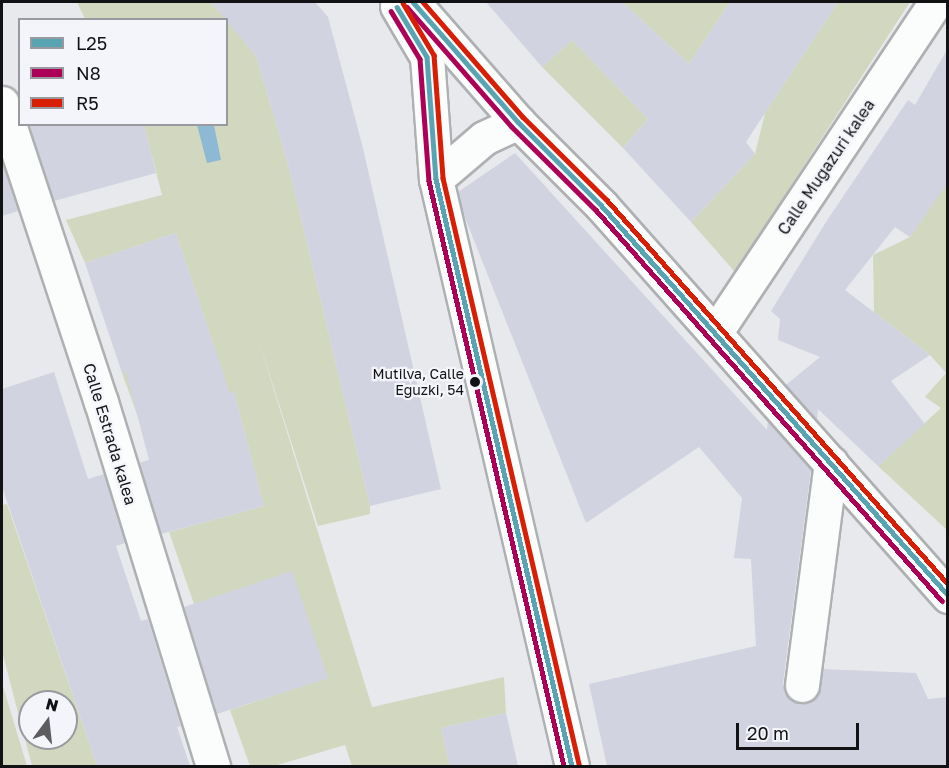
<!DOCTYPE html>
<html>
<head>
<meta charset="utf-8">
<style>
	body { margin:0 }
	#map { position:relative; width:949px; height:768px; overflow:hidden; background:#e7e9ec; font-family:"Golos Text",sans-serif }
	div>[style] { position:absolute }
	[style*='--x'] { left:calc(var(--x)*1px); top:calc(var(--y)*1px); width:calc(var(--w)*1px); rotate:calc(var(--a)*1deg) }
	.green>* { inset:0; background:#d2d8bf }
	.water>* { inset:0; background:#8eb9d4 }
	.building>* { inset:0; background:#d1d3e0 }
	.roads { filter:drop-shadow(2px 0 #afb0b2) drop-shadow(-2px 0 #afb0b2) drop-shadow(0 2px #afb0b2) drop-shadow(0 -2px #afb0b2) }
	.minor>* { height:33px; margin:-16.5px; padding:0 16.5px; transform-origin:16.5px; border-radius:16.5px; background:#fbfcfc }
	.bus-1>* { height:4.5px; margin:-2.25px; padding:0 2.25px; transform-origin:2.25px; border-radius:2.25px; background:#59a4b3 }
	.bus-2>* { height:4.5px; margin:-2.25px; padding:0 2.25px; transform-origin:2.25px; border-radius:2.25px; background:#ad0057 }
	.bus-3>* { height:4.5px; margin:-2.25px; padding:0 2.25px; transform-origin:2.25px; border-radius:2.25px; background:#d81e05 }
	.dots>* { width:16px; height:16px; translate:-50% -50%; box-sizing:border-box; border:3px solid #f3f5fb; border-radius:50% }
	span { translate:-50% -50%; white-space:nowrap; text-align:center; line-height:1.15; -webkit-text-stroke:4.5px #f3f5fb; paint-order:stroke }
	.bus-label { font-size:14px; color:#121214 }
	.right { translate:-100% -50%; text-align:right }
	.street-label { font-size:16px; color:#121214 }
	.frame { position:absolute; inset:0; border:3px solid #121214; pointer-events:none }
	.legend { position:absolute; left:18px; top:18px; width:210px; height:108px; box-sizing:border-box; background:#f3f5fb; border:2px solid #999a9f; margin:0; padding:8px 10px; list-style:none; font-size:18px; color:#121214 }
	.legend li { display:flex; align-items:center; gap:12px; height:30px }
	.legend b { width:30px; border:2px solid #999a9f }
	.north { position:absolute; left:18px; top:690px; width:60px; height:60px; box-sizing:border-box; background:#f3f5fb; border:2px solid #999a9f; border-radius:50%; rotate:15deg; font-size:16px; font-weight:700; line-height:24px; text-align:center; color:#121214 }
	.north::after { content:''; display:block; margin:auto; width:21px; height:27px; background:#5d5d60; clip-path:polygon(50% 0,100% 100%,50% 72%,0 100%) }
	.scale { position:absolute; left:736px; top:723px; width:123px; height:27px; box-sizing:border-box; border:3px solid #121214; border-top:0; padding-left:8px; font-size:18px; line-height:21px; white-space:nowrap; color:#121214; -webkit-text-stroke:4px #f3f5fb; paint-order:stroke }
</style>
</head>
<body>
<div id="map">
	<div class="green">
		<i style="clip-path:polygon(77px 2px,211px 2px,226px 19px,85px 19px)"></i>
		<i style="clip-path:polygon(622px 2px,730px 2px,689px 64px)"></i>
		<i style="clip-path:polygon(838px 2px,910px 2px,735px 272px,691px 222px,755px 154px,765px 113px)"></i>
		<i style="clip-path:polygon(227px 20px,256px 56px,288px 164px,370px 506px,370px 514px,318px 526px,257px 335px,372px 707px,504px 677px,506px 713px,441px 728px,450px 766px,352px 766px,345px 745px,274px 766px,250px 766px,230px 710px,327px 678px,194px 604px,169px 532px,264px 506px,234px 392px,138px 417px,122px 373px,213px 343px,176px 233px,85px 263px,66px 220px,162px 195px,144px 125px,226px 124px)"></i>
		<i style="clip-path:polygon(572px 40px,648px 119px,623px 148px,542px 67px)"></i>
		<i style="clip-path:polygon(947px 182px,947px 530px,878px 466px,941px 408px,925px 397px,946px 373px,930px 355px,874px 312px,873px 255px,910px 237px)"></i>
		<i style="clip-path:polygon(evenodd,7px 504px,97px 766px,32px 766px,2px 651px,2px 505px,7px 504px,30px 702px,66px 702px,66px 738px,30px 738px,30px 702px)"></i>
		<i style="clip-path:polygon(2px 683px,27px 766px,2px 766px)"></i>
	</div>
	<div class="water">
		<i style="clip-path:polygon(197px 125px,214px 125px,221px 160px,207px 163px)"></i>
	</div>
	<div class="building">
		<i style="clip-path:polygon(211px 2px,315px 2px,328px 17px,362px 144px,441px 489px,370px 506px,288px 164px,256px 56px)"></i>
		<i style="clip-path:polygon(486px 2px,622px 2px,689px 64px,730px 2px,838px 2px,746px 142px,755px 154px,691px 222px,623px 148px,648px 119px,572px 40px,542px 67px)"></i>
		<i style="clip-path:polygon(948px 48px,948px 182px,910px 237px,895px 227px,845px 290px,930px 355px,891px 381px,925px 424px,878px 466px,818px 409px,817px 420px,786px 385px,820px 357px,778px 340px,780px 319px,771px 311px,826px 222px,908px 100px,915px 105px)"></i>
		<i style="clip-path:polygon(29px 124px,144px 124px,156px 173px,54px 201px)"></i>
		<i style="clip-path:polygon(515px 153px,767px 430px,768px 422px,811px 470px,783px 683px,785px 693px,791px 700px,799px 703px,810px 702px,817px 696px,820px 688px,823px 669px,916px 673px,928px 699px,948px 697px,948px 766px,607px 766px,589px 684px,756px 646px,751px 559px,734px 558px,742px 498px,699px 447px,586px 523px,462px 210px,458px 192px)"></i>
		<i style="clip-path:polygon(2px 161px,18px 211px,2px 216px)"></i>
		<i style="clip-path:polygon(176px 233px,230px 393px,234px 392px,264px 506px,161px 534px,139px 463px,149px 460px,126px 372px,122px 373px,85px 263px)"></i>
		<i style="clip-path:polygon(54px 372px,88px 479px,104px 474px,125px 543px,116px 546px,141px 621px,148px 619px,181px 726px,177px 727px,190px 766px,97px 766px,2px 487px,2px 389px)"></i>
		<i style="clip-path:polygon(292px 571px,328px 678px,217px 714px,184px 607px)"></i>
		<i style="clip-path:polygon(506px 713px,518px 766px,450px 766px,441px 728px)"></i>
	</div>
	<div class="roads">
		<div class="minor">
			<i style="--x:413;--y:2;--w:159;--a:48.8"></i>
			<i style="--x:518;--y:122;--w:117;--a:45"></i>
			<i style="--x:601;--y:205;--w:523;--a:48.41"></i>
			<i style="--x:397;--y:6;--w:59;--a:59.5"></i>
			<i style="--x:427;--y:57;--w:122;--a:85.8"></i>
			<i style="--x:436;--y:179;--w:603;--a:76.96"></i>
			<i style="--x:2;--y:103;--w:315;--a:71.7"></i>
			<i style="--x:101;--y:402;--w:381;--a:72.9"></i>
			<i style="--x:436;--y:179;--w:63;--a:-40.5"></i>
			<i style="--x:484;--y:138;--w:38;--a:-25"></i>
			<i style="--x:715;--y:333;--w:398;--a:-56.3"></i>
			<i style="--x:802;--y:685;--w:224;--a:-82.6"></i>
		</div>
	</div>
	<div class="bus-1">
		<i style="--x:413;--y:2;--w:159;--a:48.8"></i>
		<i style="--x:518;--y:122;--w:117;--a:45"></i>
		<i style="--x:601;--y:205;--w:522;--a:48.34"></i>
		<i style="--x:397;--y:7;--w:58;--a:59"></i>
		<i style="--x:427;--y:57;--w:122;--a:85.8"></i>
		<i style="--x:436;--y:179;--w:603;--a:76.96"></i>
	</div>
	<div class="bus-2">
		<i style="--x:407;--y:7;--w:159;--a:48.8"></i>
		<i style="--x:512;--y:127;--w:118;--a:44.7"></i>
		<i style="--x:596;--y:210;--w:522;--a:48.49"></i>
		<i style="--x:391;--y:11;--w:56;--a:58.9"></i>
		<i style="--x:420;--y:59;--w:122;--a:85.8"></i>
		<i style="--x:429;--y:181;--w:600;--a:77.01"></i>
	</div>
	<div class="bus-3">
		<i style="--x:423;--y:2;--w:152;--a:49"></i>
		<i style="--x:523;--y:117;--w:118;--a:44.7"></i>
		<i style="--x:607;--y:200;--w:514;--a:48.39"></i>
		<i style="--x:403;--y:3;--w:61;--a:59.2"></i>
		<i style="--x:434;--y:55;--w:123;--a:85.8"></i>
		<i style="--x:443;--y:178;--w:602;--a:76.93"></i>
	</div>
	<div class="dots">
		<i style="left:475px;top:382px;background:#121214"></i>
	</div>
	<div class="bus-label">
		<span class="right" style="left:464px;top:382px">Mutilva, Calle<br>Eguzki, 54</span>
	</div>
	<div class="street-label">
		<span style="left:826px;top:167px;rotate:-56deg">Calle Mugazuri kalea</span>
		<span style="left:110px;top:434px;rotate:73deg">Calle Estrada kalea</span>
	</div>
	<div class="frame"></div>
	<ul class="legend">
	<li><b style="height:8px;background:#59a4b3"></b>L25</li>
	<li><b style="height:8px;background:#ad0057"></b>N8</li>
	<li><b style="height:8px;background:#d81e05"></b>R5</li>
	</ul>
	<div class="north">N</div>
	<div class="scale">20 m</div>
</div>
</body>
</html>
